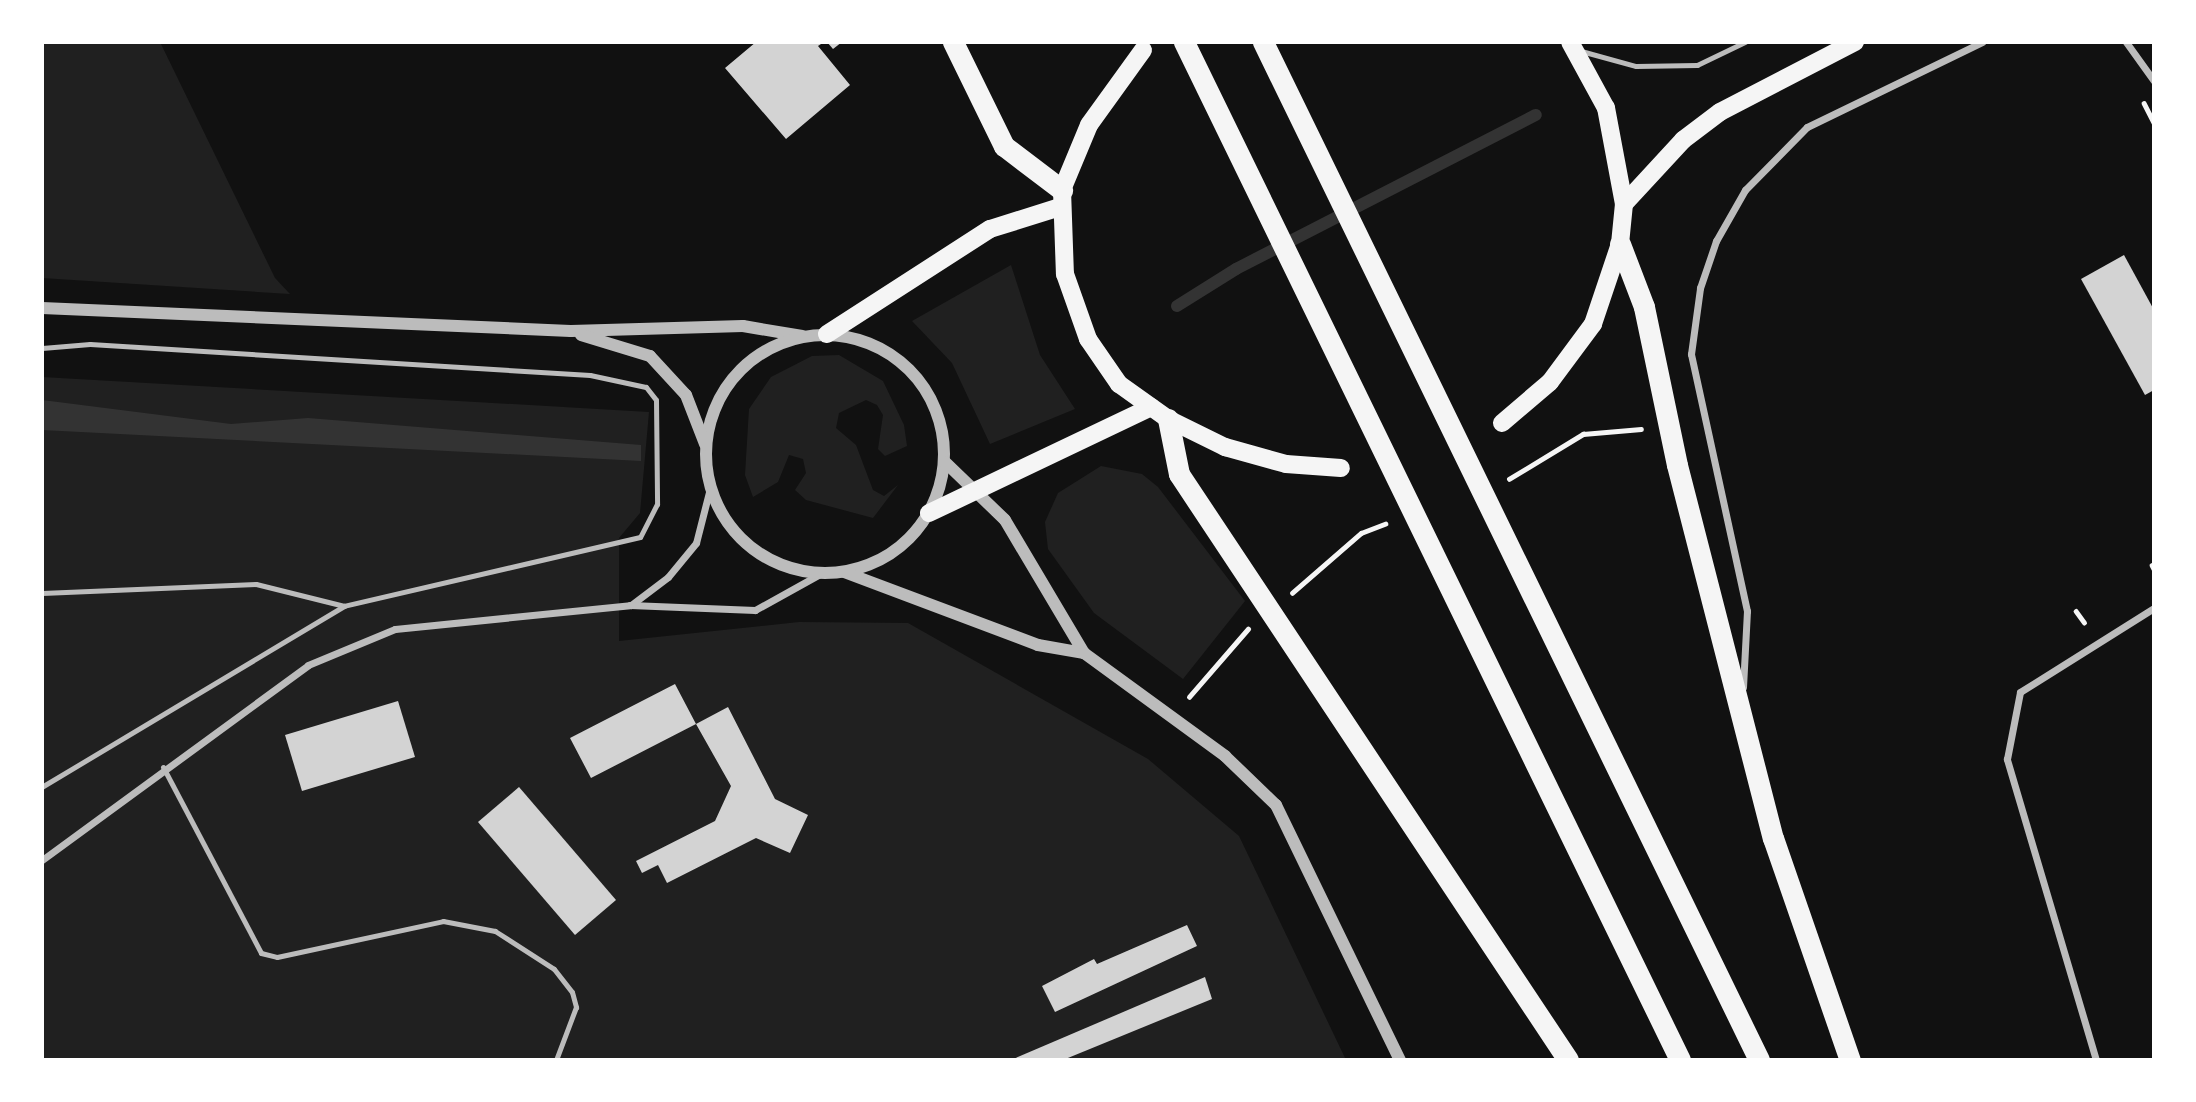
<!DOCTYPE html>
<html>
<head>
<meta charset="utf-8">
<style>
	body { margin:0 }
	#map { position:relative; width:2196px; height:1102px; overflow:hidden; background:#111; font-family:Ubuntu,sans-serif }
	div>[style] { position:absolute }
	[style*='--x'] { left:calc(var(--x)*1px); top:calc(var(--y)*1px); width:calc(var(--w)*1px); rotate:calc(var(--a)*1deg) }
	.green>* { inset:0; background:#202020 }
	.water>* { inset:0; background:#333 }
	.stream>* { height:12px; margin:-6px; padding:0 6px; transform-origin:6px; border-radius:6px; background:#333 }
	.building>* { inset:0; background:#d3d3d3 }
	.path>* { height:4.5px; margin:-2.25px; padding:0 2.25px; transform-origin:2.25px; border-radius:2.25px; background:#f5f5f5 }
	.service>* { height:5px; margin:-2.5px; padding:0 2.5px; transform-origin:2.5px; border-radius:2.5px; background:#bcbcbc }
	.minor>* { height:7px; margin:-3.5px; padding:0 3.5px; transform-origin:3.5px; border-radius:3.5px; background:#bcbcbc }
	.tertiary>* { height:12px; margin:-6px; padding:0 6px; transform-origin:6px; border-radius:6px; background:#bcbcbc }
	.tertiary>.ring { margin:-6px; padding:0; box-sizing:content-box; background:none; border:12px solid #bcbcbc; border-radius:50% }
	.primary>* { height:18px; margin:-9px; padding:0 9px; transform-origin:9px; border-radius:9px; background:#f5f5f5 }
	.motorway>* { height:21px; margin:-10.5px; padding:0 10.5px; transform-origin:10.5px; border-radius:10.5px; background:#f5f5f5 }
	span { translate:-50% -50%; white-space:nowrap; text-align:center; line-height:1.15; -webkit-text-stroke:5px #fff; paint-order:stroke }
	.frame { position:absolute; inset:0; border:44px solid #fff; pointer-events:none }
</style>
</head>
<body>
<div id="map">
	<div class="green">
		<i style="clip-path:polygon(42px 42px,160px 42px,275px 278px,290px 294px,42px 278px)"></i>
		<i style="clip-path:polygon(1011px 265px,1040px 355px,1075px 409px,990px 444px,952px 363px,912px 321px)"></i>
		<i style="clip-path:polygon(839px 355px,883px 381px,904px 425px,907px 446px,885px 456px,878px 449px,883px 415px,877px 405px,866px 400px,839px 413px,836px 428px,856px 445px,873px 490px,884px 496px,898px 485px,873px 518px,806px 500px,795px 490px,806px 473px,803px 459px,789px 455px,778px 482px,753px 497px,745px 475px,749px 409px,771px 377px,812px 356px)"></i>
		<i style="clip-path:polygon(42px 377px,649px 412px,640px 513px,619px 538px,619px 641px,799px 622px,908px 623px,1148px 759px,1239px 836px,1346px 1060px,42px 1060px)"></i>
		<i style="clip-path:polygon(1101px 466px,1142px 474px,1158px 487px,1245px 601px,1183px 679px,1094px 613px,1048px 549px,1045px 522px,1058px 493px)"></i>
	</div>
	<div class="water">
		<i style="clip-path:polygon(42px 400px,231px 424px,308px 418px,641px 445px,641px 461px,42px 430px)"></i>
	</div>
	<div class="stream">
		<i style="--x:1177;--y:306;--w:70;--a:-32.1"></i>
		<i style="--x:1236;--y:269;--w:337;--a:-27.2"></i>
	</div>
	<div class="building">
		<i style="clip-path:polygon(756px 42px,824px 42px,818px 46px,850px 85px,786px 139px,725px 68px)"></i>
		<i style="clip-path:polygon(827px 42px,842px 42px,833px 49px)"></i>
		<i style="clip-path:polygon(2124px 255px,2154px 310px,2154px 390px,2145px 395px,2081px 279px)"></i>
		<i style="clip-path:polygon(675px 684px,696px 724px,728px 707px,775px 799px,808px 815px,790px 853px,756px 838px,667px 883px,658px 865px,642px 873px,636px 861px,715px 821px,731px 786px,696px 724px,591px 778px,570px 738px)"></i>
		<i style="clip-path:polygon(398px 701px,415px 757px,302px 791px,285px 735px)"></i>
		<i style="clip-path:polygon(519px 787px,616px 900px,575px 935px,478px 822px)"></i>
		<i style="clip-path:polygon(1187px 925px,1197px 946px,1055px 1012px,1042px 986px,1094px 959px,1097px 964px)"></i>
		<i style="clip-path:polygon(1205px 977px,1212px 999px,1063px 1060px,1011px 1060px)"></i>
	</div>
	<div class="path">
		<i style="--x:2144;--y:103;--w:22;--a:63"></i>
		<i style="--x:1509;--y:479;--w:87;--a:-31.3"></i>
		<i style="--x:1583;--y:434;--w:58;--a:-4.9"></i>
		<i style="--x:2152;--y:565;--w:4;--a:63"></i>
		<i style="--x:1292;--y:593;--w:91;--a:-41"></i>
		<i style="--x:1361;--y:533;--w:26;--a:-21"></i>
		<i style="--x:2076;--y:611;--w:14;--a:54"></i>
		<i style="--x:1189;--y:697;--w:90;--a:-49.1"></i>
	</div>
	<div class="service">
		<i style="--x:1581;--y:51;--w:57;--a:15.3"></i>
		<i style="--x:1636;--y:66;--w:61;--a:-0.9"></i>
		<i style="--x:1697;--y:65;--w:53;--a:-25.6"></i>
		<i style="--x:42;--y:348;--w:48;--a:-4.8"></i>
		<i style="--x:90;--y:344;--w:501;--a:3.55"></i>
		<i style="--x:590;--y:375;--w:57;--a:12.1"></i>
		<i style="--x:646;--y:387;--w:16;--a:52"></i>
		<i style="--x:656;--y:400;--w:104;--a:89.4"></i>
		<i style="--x:657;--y:504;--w:37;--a:117"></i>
		<i style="--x:640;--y:537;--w:304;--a:166.9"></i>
		<i style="--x:42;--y:593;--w:214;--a:-2.4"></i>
		<i style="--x:256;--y:584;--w:91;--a:14"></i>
		<i style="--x:344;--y:606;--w:352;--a:149.1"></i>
		<i style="--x:163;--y:767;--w:210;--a:62.2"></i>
		<i style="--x:261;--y:953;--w:16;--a:14"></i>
		<i style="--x:277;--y:957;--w:170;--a:-12.2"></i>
		<i style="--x:443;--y:921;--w:53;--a:10.9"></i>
		<i style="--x:495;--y:931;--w:70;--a:32.8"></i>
		<i style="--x:554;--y:969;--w:29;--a:52"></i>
		<i style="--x:572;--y:992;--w:16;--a:75"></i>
		<i style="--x:576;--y:1007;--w:57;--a:110.7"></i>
	</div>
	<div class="minor">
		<i style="--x:2126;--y:42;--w:48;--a:54.3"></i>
		<i style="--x:631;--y:605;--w:46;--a:-37.1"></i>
		<i style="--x:668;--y:577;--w:44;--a:-50.5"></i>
		<i style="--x:696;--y:543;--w:57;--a:-75.7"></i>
		<i style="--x:1743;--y:687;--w:76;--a:-87"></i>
		<i style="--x:1747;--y:611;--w:263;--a:-102.3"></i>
		<i style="--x:1691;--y:354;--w:67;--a:-82.2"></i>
		<i style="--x:1700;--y:288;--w:50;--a:-71.2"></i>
		<i style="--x:1716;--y:241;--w:59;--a:-60.4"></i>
		<i style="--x:1745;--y:190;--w:88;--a:-45.5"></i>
		<i style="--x:1807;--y:127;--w:195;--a:-25.9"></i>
		<i style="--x:42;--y:860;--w:330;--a:-36.2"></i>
		<i style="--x:308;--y:665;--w:94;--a:-22.5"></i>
		<i style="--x:395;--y:629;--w:236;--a:-5.8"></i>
		<i style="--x:630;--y:605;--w:125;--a:2.3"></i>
		<i style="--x:755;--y:610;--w:74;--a:-29"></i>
		<i style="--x:2096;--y:1060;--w:314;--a:-106.5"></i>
		<i style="--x:2007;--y:759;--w:68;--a:-79"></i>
		<i style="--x:2020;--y:692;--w:158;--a:-32.1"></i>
	</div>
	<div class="tertiary">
		<i style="--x:42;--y:308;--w:529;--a:2.49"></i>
		<i style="--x:571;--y:331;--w:172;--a:-1.7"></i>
		<i style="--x:743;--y:326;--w:60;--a:9.6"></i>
		<i class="ring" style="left:706px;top:335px;width:226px;height:226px"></i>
		<i style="--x:581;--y:335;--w:72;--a:16.9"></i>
		<i style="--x:650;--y:356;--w:53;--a:47.3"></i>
		<i style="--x:686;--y:395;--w:53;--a:68.8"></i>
		<i style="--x:945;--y:462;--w:83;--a:44"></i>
		<i style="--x:1005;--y:520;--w:155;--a:59.3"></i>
		<i style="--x:844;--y:572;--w:207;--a:20.6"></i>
		<i style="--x:1038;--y:645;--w:47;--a:9.9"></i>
		<i style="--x:1084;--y:653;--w:175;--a:36.1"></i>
		<i style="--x:1225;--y:756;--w:71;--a:43.9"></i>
		<i style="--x:1276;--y:805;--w:284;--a:64.1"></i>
	</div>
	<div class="primary">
		<i style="--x:1143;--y:50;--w:92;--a:125.8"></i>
		<i style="--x:1089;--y:125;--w:70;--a:112.6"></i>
		<i style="--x:1062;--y:190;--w:84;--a:88"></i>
		<i style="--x:1065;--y:274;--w:69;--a:70.5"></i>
		<i style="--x:1088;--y:339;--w:55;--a:55.4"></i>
		<i style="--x:1119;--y:384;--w:60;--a:35.5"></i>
		<i style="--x:1168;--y:419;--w:64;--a:26.2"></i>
		<i style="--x:1225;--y:447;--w:63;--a:15.6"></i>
		<i style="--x:1286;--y:464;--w:55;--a:4.2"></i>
		<i style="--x:1624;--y:204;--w:87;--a:-47.3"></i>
		<i style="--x:1683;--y:140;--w:46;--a:-37.1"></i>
		<i style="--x:1720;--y:112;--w:152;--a:-27.4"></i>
		<i style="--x:827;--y:334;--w:194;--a:-32.8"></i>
		<i style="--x:990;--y:229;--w:73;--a:-17.4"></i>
		<i style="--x:1502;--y:423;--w:63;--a:-40.5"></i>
		<i style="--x:1550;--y:382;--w:72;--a:-53.4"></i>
		<i style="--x:1593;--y:324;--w:84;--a:-71.4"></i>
		<i style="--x:1620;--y:244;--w:40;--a:-84.3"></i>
		<i style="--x:1624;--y:204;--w:98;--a:-100.6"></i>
		<i style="--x:1606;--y:108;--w:75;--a:-118.6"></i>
		<i style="--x:929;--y:513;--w:246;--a:-25.5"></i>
	</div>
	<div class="motorway">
		<i style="--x:953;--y:42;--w:116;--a:63.9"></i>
		<i style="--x:1004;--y:146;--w:73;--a:37.2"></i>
		<i style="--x:1184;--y:42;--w:1132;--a:64.02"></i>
		<i style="--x:1263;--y:42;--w:1132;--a:64.02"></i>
		<i style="--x:1620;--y:244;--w:67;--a:69.1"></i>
		<i style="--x:1644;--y:307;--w:161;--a:78.2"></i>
		<i style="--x:1677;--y:465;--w:385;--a:75.6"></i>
		<i style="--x:1773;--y:838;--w:235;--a:70.9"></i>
		<i style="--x:1168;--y:419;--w:56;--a:78.7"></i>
		<i style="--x:1179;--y:474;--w:703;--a:56.42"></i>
	</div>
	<div class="frame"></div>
</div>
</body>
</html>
